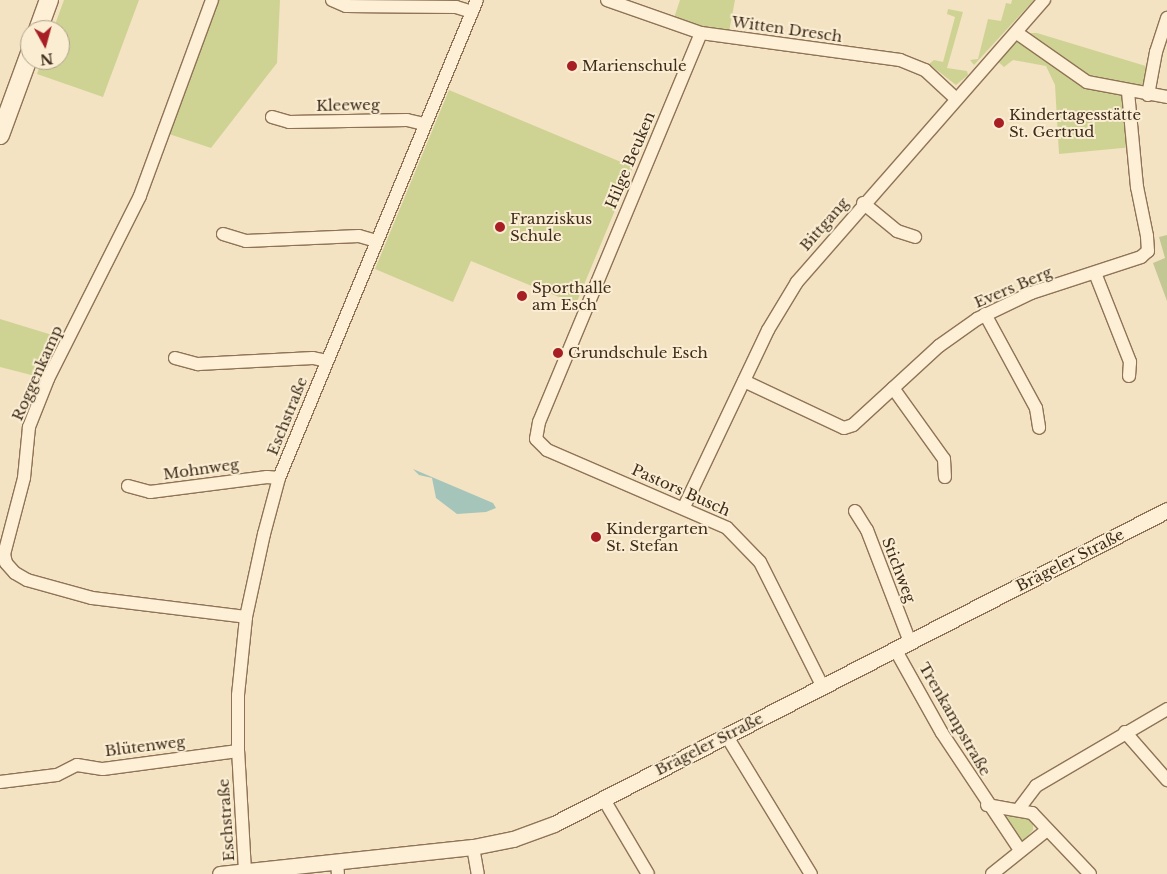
<!DOCTYPE html>
<html>
<head>
<meta charset="utf-8">
<style>
	body { margin:0 }
	#map { position:relative; width:1167px; height:874px; overflow:hidden; background:#f3e3c2; font-family:"Libre Baskerville",serif }
	div>[style] { position:absolute }
	[style*='--x'] { left:calc(var(--x)*1px); top:calc(var(--y)*1px); width:calc(var(--w)*1px); rotate:calc(var(--a)*1deg) }
	.green>* { inset:0; background:#ced394 }
	.cemetery>* { inset:0; background:#c2c794 }
	.water>* { inset:0; background:#a5c5bb }
	.roads { filter:drop-shadow(1px 0 #907356) drop-shadow(-1px 0 #907356) drop-shadow(0 1px #907356) drop-shadow(0 -1px #907356) }
	.minor>* { height:12px; margin:-6px; padding:0 6px; transform-origin:6px; border-radius:6px; background:#fdf0d6 }
	.tertiary>* { height:15px; margin:-7.5px; padding:0 7.5px; transform-origin:7.5px; border-radius:7.5px; background:#fdf0d6 }
	.secondary>* { height:18px; margin:-9px; padding:0 9px; transform-origin:9px; border-radius:9px; background:#fdf0d6 }
	.dots>* { width:14px; height:14px; translate:-50% -50%; box-sizing:border-box; border:2px solid #faedd2; border-radius:50% }
	span { translate:-50% -50%; white-space:nowrap; text-align:center; line-height:1.15; -webkit-text-stroke:4px #faedd2; paint-order:stroke }
	.street-label { font-size:15px; color:#3e2c1c }
	.poi-label { font-size:15px; color:#3e2c1c }
	.left { translate:0 -50%; text-align:left }
	.north { position:absolute; left:20px; top:20px; width:50px; height:50px; box-sizing:border-box; background:#faedd2; border:1px solid #afa089; border-radius:50%; rotate:173deg; font-size:14px; font-weight:700; line-height:20px; text-align:center; color:#3e2c1c }
	.north::after { content:''; display:block; margin:auto; width:18px; height:22px; background:#a71f24; clip-path:polygon(50% 0,100% 100%,50% 72%,0 100%) }
</style>
</head>
<body>
<div id="map">
	<div class="green">
		<i style="clip-path:polygon(64px 0,139px 0,103px 97px,37px 74px,42px 60px,60px 60px,60px 30px,53px 30px)"></i>
		<i style="clip-path:polygon(212px 0,280px 0,277px 63px,211px 148px,163px 132px)"></i>
		<i style="clip-path:polygon(680px 0,735px 0,728px 37px,672px 24px)"></i>
		<i style="clip-path:polygon(1012px 0,1034px 0,974px 65px,970px 60px,978px 59px,988px 19px,1001px 21px,1006px 3px,1011px 4px)"></i>
		<i style="clip-path:polygon(948px 9px,963px 12px,947px 68px,967px 71px,968px 75px,956px 85px,929px 64px,934px 60px,943px 62px,955px 17px,947px 14px)"></i>
		<i style="clip-path:polygon(1017px 33px,1037px 33px,1149px 67px,1148px 95px,1128px 92px,1133px 147px,1059px 154px,1055px 85px,1046px 66px,1013px 60px,1004px 67px,994px 58px)"></i>
		<i style="clip-path:polygon(449px 90px,633px 167px,576px 304px,471px 261px,453px 302px,375px 269px)"></i>
		<i style="clip-path:polygon(0 319px,62px 338px,43px 378px,0 367px)"></i>
		<i style="clip-path:polygon(1008px 815px,1027px 817px,1033px 822px,1033px 830px,1023px 841px,1019px 842px,1004px 817px)"></i>
	</div>
	<div class="cemetery">
		<i style="clip-path:polygon(1167px 235px,1167px 301px,1153px 263px,1165px 258px,1159px 237px)"></i>
	</div>
	<div class="water">
		<i style="clip-path:polygon(413px 469px,493px 503px,496px 508px,486px 512px,457px 514px,436px 498px,432px 478px,419px 475px)"></i>
	</div>
	<div class="roads">
		<div class="minor">
			<i style="--x:212;--y:0;--w:209;--a:110.2"></i>
			<i style="--x:140;--y:196;--w:205;--a:116.7"></i>
			<i style="--x:48;--y:379;--w:52;--a:111.6"></i>
			<i style="--x:29;--y:427;--w:51;--a:95.6"></i>
			<i style="--x:24;--y:478;--w:79;--a:104.7"></i>
			<i style="--x:4;--y:554;--w:9;--a:77"></i>
			<i style="--x:6;--y:563;--w:13;--a:48"></i>
			<i style="--x:15;--y:573;--w:14;--a:30"></i>
			<i style="--x:27;--y:580;--w:67;--a:15.5"></i>
			<i style="--x:92;--y:598;--w:155;--a:7"></i>
			<i style="--x:332;--y:0;--w:15;--a:23"></i>
			<i style="--x:346;--y:6;--w:110;--a:0.5"></i>
			<i style="--x:456;--y:7;--w:17;--a:17"></i>
			<i style="--x:607;--y:0;--w:100;--a:19.3"></i>
			<i style="--x:701;--y:33;--w:201;--a:7.7"></i>
			<i style="--x:900;--y:60;--w:27;--a:22"></i>
			<i style="--x:925;--y:70;--w:41;--a:43"></i>
			<i style="--x:701;--y:33;--w:421;--a:112.6"></i>
			<i style="--x:539;--y:422;--w:17;--a:100"></i>
			<i style="--x:536;--y:439;--w:16;--a:45"></i>
			<i style="--x:547;--y:450;--w:196;--a:23.4"></i>
			<i style="--x:727;--y:528;--w:47;--a:45.9"></i>
			<i style="--x:760;--y:562;--w:140;--a:63.3"></i>
			<i style="--x:1017;--y:33;--w:85;--a:35"></i>
			<i style="--x:1087;--y:82;--w:81;--a:10.6"></i>
			<i style="--x:1148;--y:95;--w:44;--a:-79.5"></i>
			<i style="--x:1156;--y:52;--w:36;--a:-72"></i>
			<i style="--x:272;--y:117;--w:18;--a:16"></i>
			<i style="--x:289;--y:122;--w:118;--a:-1"></i>
			<i style="--x:407;--y:120;--w:18;--a:13"></i>
			<i style="--x:863;--y:203;--w:44;--a:39.5"></i>
			<i style="--x:897;--y:231;--w:19;--a:18"></i>
			<i style="--x:223;--y:234;--w:24;--a:17"></i>
			<i style="--x:246;--y:241;--w:113;--a:-2.5"></i>
			<i style="--x:359;--y:236;--w:18;--a:16"></i>
			<i style="--x:1095;--y:273;--w:96;--a:68.5"></i>
			<i style="--x:1130;--y:362;--w:14;--a:94"></i>
			<i style="--x:985;--y:314;--w:107;--a:61.5"></i>
			<i style="--x:1036;--y:408;--w:20;--a:81"></i>
			<i style="--x:175;--y:358;--w:24;--a:15"></i>
			<i style="--x:198;--y:364;--w:115;--a:-3"></i>
			<i style="--x:313;--y:358;--w:14;--a:12"></i>
			<i style="--x:744;--y:381;--w:110;--a:25.2"></i>
			<i style="--x:844;--y:428;--w:9;--a:-18"></i>
			<i style="--x:853;--y:425;--w:117;--a:-42.6"></i>
			<i style="--x:939;--y:346;--w:47;--a:-35.4"></i>
			<i style="--x:977;--y:319;--w:60;--a:-25.7"></i>
			<i style="--x:1031;--y:293;--w:116;--a:-18.1"></i>
			<i style="--x:1141;--y:257;--w:9;--a:-41"></i>
			<i style="--x:1148;--y:251;--w:15;--a:-94"></i>
			<i style="--x:1147;--y:236;--w:50;--a:-101.5"></i>
			<i style="--x:1137;--y:187;--w:95;--a:-95.4"></i>
			<i style="--x:893;--y:388;--w:87;--a:54.3"></i>
			<i style="--x:944;--y:459;--w:18;--a:87"></i>
			<i style="--x:128;--y:486;--w:23;--a:15"></i>
			<i style="--x:150;--y:492;--w:118;--a:-7.3"></i>
			<i style="--x:267;--y:477;--w:12;--a:5"></i>
			<i style="--x:684;--y:507;--w:196;--a:-64.6"></i>
			<i style="--x:768;--y:330;--w:56;--a:-58.9"></i>
			<i style="--x:797;--y:282;--w:375;--a:-48.8"></i>
			<i style="--x:855;--y:511;--w:22;--a:58"></i>
			<i style="--x:867;--y:530;--w:120;--a:69"></i>
			<i style="--x:895;--y:649;--w:96;--a:60.8"></i>
			<i style="--x:942;--y:733;--w:141;--a:56.3"></i>
			<i style="--x:1125;--y:732;--w:64;--a:48.8"></i>
			<i style="--x:726;--y:735;--w:163;--a:58.6"></i>
			<i style="--x:0;--y:782;--w:57;--a:-7"></i>
			<i style="--x:57;--y:775;--w:22;--a:-27"></i>
			<i style="--x:77;--y:765;--w:26;--a:9"></i>
			<i style="--x:103;--y:769;--w:136;--a:-7.6"></i>
			<i style="--x:603;--y:798;--w:88;--a:59.4"></i>
			<i style="--x:987;--y:805;--w:46;--a:10.1"></i>
			<i style="--x:1032;--y:813;--w:84;--a:46.4"></i>
			<i style="--x:1018;--y:810;--w:30;--a:-53"></i>
			<i style="--x:1036;--y:786;--w:152;--a:-30.4"></i>
			<i style="--x:473;--y:847;--w:27;--a:80"></i>
			<i style="--x:337;--y:861;--w:13;--a:86"></i>
			<i style="--x:245;--y:871;--w:120;--a:-93.3"></i>
			<i style="--x:238;--y:751;--w:56;--a:-90"></i>
			<i style="--x:238;--y:695;--w:78;--a:-84.1"></i>
			<i style="--x:246;--y:617;--w:85;--a:-77.8"></i>
			<i style="--x:264;--y:534;--w:58;--a:-75"></i>
			<i style="--x:279;--y:478;--w:517;--a:-67.5"></i>
			<i style="--x:992;--y:874;--w:70;--a:-38.7"></i>
		</div>
		<div class="tertiary">
			<i style="--x:220;--y:874;--w:254;--a:-6.1"></i>
			<i style="--x:473;--y:847;--w:41;--a:-11.3"></i>
			<i style="--x:513;--y:839;--w:44;--a:-20.1"></i>
			<i style="--x:554;--y:824;--w:689;--a:-27.12"></i>
		</div>
		<div class="secondary">
			<i style="--x:38;--y:30;--w:32;--a:-70"></i>
			<i style="--x:0;--y:135;--w:87;--a:-69.9"></i>
		</div>
	</div>
	<div class="dots">
		<i style="left:572px;top:66px;background:#a71f24"></i>
		<i style="left:999px;top:123px;background:#a71f24"></i>
		<i style="left:500px;top:227px;background:#a71f24"></i>
		<i style="left:522px;top:296px;background:#a71f24"></i>
		<i style="left:558px;top:353px;background:#a71f24"></i>
		<i style="left:596px;top:537px;background:#a71f24"></i>
	</div>
	<div class="street-label">
		<span style="left:787px;top:29px;rotate:8deg">Witten Dresch</span>
		<span style="left:348px;top:105px;rotate:-1deg">Kleeweg</span>
		<span style="left:630px;top:160px;rotate:-67deg">Hilge Beuken</span>
		<span style="left:824px;top:224px;rotate:-49deg">Bittgang</span>
		<span style="left:1013px;top:287px;rotate:-23deg">Evers Berg</span>
		<span style="left:37px;top:373px;rotate:-66deg">Roggenkamp</span>
		<span style="left:287px;top:416px;rotate:-68deg">Eschstraße</span>
		<span style="left:201px;top:469px;rotate:-8deg">Mohnweg</span>
		<span style="left:681px;top:490px;rotate:24deg">Pastors Busch</span>
		<span style="left:1070px;top:560px;rotate:-27deg">Brägeler Straße</span>
		<span style="left:899px;top:570px;rotate:69deg">Stichweg</span>
		<span style="left:955px;top:719px;rotate:60deg">Trenkampstraße</span>
		<span style="left:709px;top:744px;rotate:-27deg">Brägeler Straße</span>
		<span style="left:145px;top:746px;rotate:-7deg">Blütenweg</span>
		<span style="left:226px;top:820px;rotate:-94deg">Eschstraße</span>
	</div>
	<div class="poi-label">
		<span class="left" style="left:582px;top:66px">Marienschule</span>
		<span class="left" style="left:1009px;top:123px">Kindertagesstätte<br>St. Gertrud</span>
		<span class="left" style="left:510px;top:227px">Franziskus<br>Schule</span>
		<span class="left" style="left:532px;top:296px">Sporthalle<br>am Esch</span>
		<span class="left" style="left:568px;top:353px">Grundschule Esch</span>
		<span class="left" style="left:606px;top:537px">Kindergarten<br>St. Stefan</span>
	</div>
	<div class="north">N</div>
</div>
</body>
</html>
